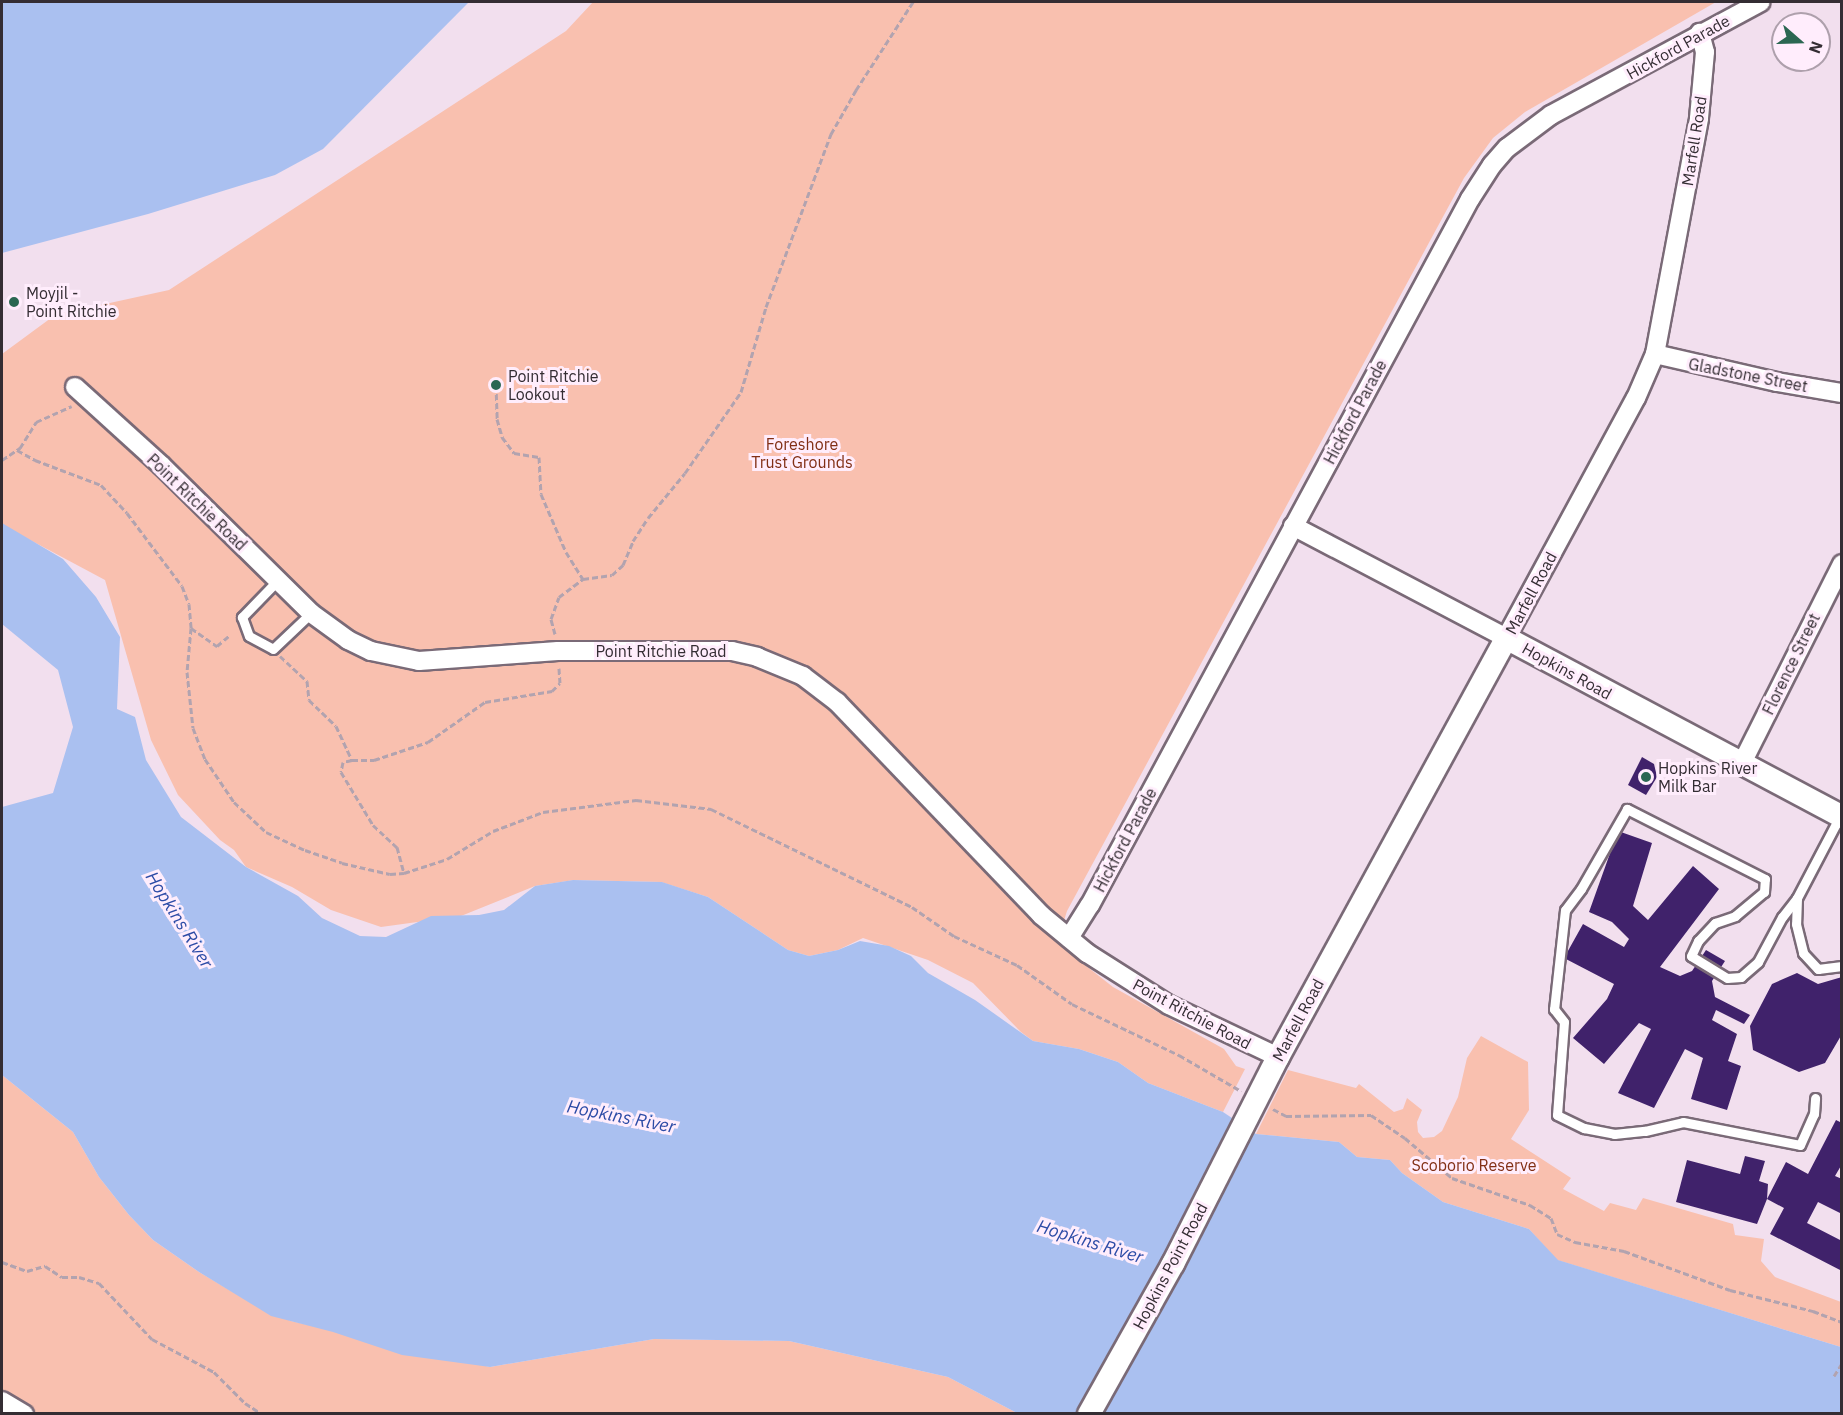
<!DOCTYPE html>
<html>
<head>
<meta charset="utf-8">
<style>
	body { margin:0 }
	#map { position:relative; width:1843px; height:1415px; overflow:hidden; background:#f2dfee; font-family:"IBM Plex Sans",sans-serif }
	div>[style] { position:absolute }
	[style*='--x'] { left:calc(var(--x)*1px); top:calc(var(--y)*1px); width:calc(var(--w)*1px); rotate:calc(var(--a)*1deg) }
	.green>* { inset:0; background:#f9c0af }
	.water>* { inset:0; background:#aac0f0 }
	.building>* { inset:0; background:#40226b }
	.path>* { height:3px; margin-top:-1.5px; transform-origin:0; background:repeating-linear-gradient(90deg,#b2a3af 0 6px,transparent 0 9px) }
	.roads { filter:drop-shadow(2px 0 #7a6a77) drop-shadow(-2px 0 #7a6a77) drop-shadow(0 2px #7a6a77) drop-shadow(0 -2px #7a6a77) }
	.service>* { height:9px; margin:-4.5px; padding:0 4.5px; transform-origin:4.5px; border-radius:4.5px; background:#fff }
	.minor>* { height:18px; margin:-9px; padding:0 9px; transform-origin:9px; border-radius:9px; background:#fff }
	.tertiary>* { height:22px; margin:-11px; padding:0 11px; transform-origin:11px; border-radius:11px; background:#fff }
	.dots>* { width:16px; height:16px; translate:-50% -50%; box-sizing:border-box; border:3px solid #ffedfc; border-radius:50% }
	span { translate:-50% -50%; white-space:nowrap; text-align:center; line-height:1.15; -webkit-text-stroke:6px #ffedfc; paint-order:stroke }
	.street-label { font-size:16px; color:#342d33 }
	.poi-label { font-size:16px; color:#342d33 }
	.left { translate:0 -50%; text-align:left }
	.park-label { font-size:16px; color:#822f15 }
	.water-label { font-size:18px; color:#2c4ba6; font-style:italic }
	.frame { position:absolute; inset:0; border:3px solid #342d33; pointer-events:none }
	.north { position:absolute; left:1771px; top:12px; width:60px; height:60px; box-sizing:border-box; background:#ffedfc; border:2px solid #aea0ac; border-radius:50%; rotate:110deg; font-size:16px; font-weight:700; line-height:24px; text-align:center; color:#342d33 }
	.north::after { content:''; display:block; margin:auto; width:21px; height:27px; background:#2b6752; clip-path:polygon(50% 0,100% 100%,50% 72%,0 100%) }
</style>
</head>
<body>
<div id="map">
	<div class="green">
		<i style="clip-path:polygon(593px 2px,1716px 2px,1525px 112px,1493px 138px,1464px 178px,1067px 911px,1057px 943px,1113px 987px,1224px 1049px,1236px 1066px,1245px 1069px,1223px 1112px,1148px 1083px,1118px 1062px,1079px 1049px,1033px 1041px,1021px 1032px,973px 983px,928px 960px,863px 938px,838px 950px,809px 956px,788px 950px,708px 897px,661px 882px,574px 880px,535px 886px,461px 916px,381px 927px,331px 910px,292px 887px,246px 867px,234px 850px,220px 840px,178px 795px,151px 740px,105px 580px,2px 525px,2px 354px,55px 315px,169px 290px,566px 31px)"></i>
		<i style="clip-path:polygon(1481px 1036px,1528px 1062px,1529px 1110px,1511px 1139px,1571px 1178px,1563px 1189px,1604px 1211px,1610px 1203px,1636px 1210px,1643px 1198px,1733px 1224px,1735px 1235px,1764px 1239px,1761px 1261px,1775px 1277px,1841px 1302px,1841px 1347px,1557px 1260px,1529px 1229px,1443px 1202px,1402px 1173px,1390px 1160px,1357px 1157px,1339px 1142px,1256px 1134px,1288px 1070px,1356px 1088px,1359px 1084px,1394px 1112px,1403px 1109px,1407px 1098px,1422px 1110px,1417px 1122px,1418px 1132px,1423px 1138px,1434px 1137px,1442px 1131px,1458px 1097px,1467px 1058px)"></i>
		<i style="clip-path:polygon(2px 1075px,73px 1132px,99px 1177px,129px 1215px,153px 1240px,199px 1272px,253px 1304px,291px 1321px,490px 1367px,654px 1339px,789px 1341px,948px 1377px,1017px 1413px,24px 1413px,2px 1401px)"></i>
	</div>
	<div class="water">
		<i style="clip-path:polygon(2px 2px,469px 2px,323px 149px,275px 175px,148px 214px,2px 253px)"></i>
		<i style="clip-path:polygon(2px 523px,63px 559px,96px 597px,120px 637px,117px 709px,135px 717px,146px 760px,181px 817px,246px 867px,298px 896px,322px 918px,360px 936px,386px 937px,431px 916px,479px 915px,504px 910px,535px 886px,573px 880px,662px 882px,708px 897px,788px 950px,809px 956px,838px 950px,860px 941px,889px 946px,911px 956px,928px 973px,975px 1000px,1033px 1041px,1079px 1049px,1118px 1062px,1148px 1083px,1223px 1112px,1256px 1134px,1339px 1142px,1357px 1157px,1390px 1160px,1402px 1173px,1443px 1202px,1529px 1229px,1558px 1260px,1841px 1347px,1841px 1413px,1017px 1413px,948px 1377px,789px 1341px,654px 1339px,490px 1367px,402px 1355px,333px 1332px,271px 1316px,199px 1272px,153px 1240px,129px 1215px,99px 1177px,73px 1132px,2px 1075px,2px 807px,53px 793px,73px 727px,58px 670px,2px 624px)"></i>
	</div>
	<div class="building">
		<i style="clip-path:polygon(1642px 757px,1654px 764px,1657px 777px,1646px 795px,1628px 785px)"></i>
		<i style="clip-path:polygon(1618px 831px,1652px 843px,1633px 906px,1648px 920px,1693px 866px,1719px 889px,1660px 967px,1680px 976px,1692px 971px,1706px 950px,1725px 961px,1712px 981px,1715px 997px,1750px 1015px,1744px 1024px,1716px 1010px,1712px 1020px,1737px 1034px,1728px 1061px,1741px 1066px,1727px 1110px,1691px 1099px,1703px 1058px,1685px 1049px,1654px 1108px,1618px 1093px,1651px 1029px,1639px 1023px,1604px 1064px,1573px 1038px,1607px 999px,1614px 984px,1564px 958px,1583px 924px,1624px 947px,1629px 939px,1612px 922px,1589px 912px)"></i>
		<i style="clip-path:polygon(1797px 973px,1818px 984px,1842px 977px,1842px 1034px,1825px 1063px,1799px 1072px,1753px 1050px,1750px 1026px,1772px 984px)"></i>
		<i style="clip-path:polygon(1836px 1120px,1842px 1123px,1842px 1164px,1835px 1176px,1842px 1179px,1842px 1214px,1818px 1202px,1807px 1223px,1842px 1241px,1842px 1271px,1770px 1234px,1784px 1208px,1767px 1199px,1757px 1224px,1676px 1202px,1687px 1160px,1740px 1174px,1745px 1156px,1765px 1161px,1759px 1181px,1768px 1184px,1767px 1199px,1786px 1162px,1808px 1174px)"></i>
	</div>
	<div class="path">
		<i style="--x:496;--y:385;--w:34;--a:88"></i>
		<i style="--x:497;--y:419;--w:19;--a:74"></i>
		<i style="--x:502;--y:437;--w:20;--a:53"></i>
		<i style="--x:514;--y:453;--w:25;--a:9"></i>
		<i style="--x:539;--y:457;--w:37;--a:87"></i>
		<i style="--x:541;--y:494;--w:63;--a:66.7"></i>
		<i style="--x:566;--y:552;--w:32;--a:58"></i>
		<i style="--x:17;--y:450;--w:21;--a:29"></i>
		<i style="--x:35;--y:460;--w:71;--a:20.7"></i>
		<i style="--x:101;--y:485;--w:38;--a:47"></i>
		<i style="--x:127;--y:513;--w:91;--a:53"></i>
		<i style="--x:182;--y:586;--w:19;--a:69"></i>
		<i style="--x:189;--y:604;--w:24;--a:85"></i>
		<i style="--x:191;--y:628;--w:44;--a:95.2"></i>
		<i style="--x:187;--y:672;--w:56;--a:83.9"></i>
		<i style="--x:193;--y:728;--w:33;--a:69"></i>
		<i style="--x:205;--y:759;--w:52;--a:56"></i>
		<i style="--x:234;--y:802;--w:44;--a:43.2"></i>
		<i style="--x:266;--y:832;--w:43;--a:24.8"></i>
		<i style="--x:305;--y:850;--w:39;--a:19"></i>
		<i style="--x:342;--y:863;--w:49;--a:12.9"></i>
		<i style="--x:390;--y:874;--w:14;--a:-4"></i>
		<i style="--x:404;--y:873;--w:45;--a:-18"></i>
		<i style="--x:447;--y:859;--w:54;--a:-31.3"></i>
		<i style="--x:493;--y:831;--w:53;--a:-20.8"></i>
		<i style="--x:543;--y:812;--w:94;--a:-7.4"></i>
		<i style="--x:636;--y:800;--w:76;--a:6.8"></i>
		<i style="--x:711;--y:809;--w:224;--a:26"></i>
		<i style="--x:912;--y:907;--w:51;--a:34.6"></i>
		<i style="--x:954;--y:936;--w:69;--a:24.7"></i>
		<i style="--x:1017;--y:965;--w:67;--a:35.3"></i>
		<i style="--x:1072;--y:1004;--w:119;--a:25.5"></i>
		<i style="--x:1179;--y:1055;--w:72;--a:30.1"></i>
		<i style="--x:2;--y:460;--w:22;--a:-34"></i>
		<i style="--x:20;--y:448;--w:31;--a:-58"></i>
		<i style="--x:36;--y:422;--w:39;--a:-24"></i>
		<i style="--x:191;--y:628;--w:32;--a:35"></i>
		<i style="--x:217;--y:646;--w:16;--a:-40"></i>
		<i style="--x:555;--y:634;--w:16;--a:-105"></i>
		<i style="--x:551;--y:619;--w:23;--a:-70"></i>
		<i style="--x:559;--y:597;--w:30;--a:-37"></i>
		<i style="--x:583;--y:579;--w:29;--a:-8"></i>
		<i style="--x:612;--y:575;--w:15;--a:-42"></i>
		<i style="--x:623;--y:565;--w:26;--a:-67"></i>
		<i style="--x:633;--y:541;--w:27;--a:-57"></i>
		<i style="--x:648;--y:518;--w:58;--a:-50.6"></i>
		<i style="--x:685;--y:473;--w:98;--a:-55.3"></i>
		<i style="--x:741;--y:392;--w:89;--a:-73.6"></i>
		<i style="--x:766;--y:307;--w:185;--a:-69.4"></i>
		<i style="--x:831;--y:134;--w:51;--a:-60.4"></i>
		<i style="--x:856;--y:90;--w:105;--a:-57.1"></i>
		<i style="--x:280;--y:656;--w:37;--a:43"></i>
		<i style="--x:307;--y:681;--w:19;--a:84"></i>
		<i style="--x:309;--y:700;--w:37;--a:44"></i>
		<i style="--x:336;--y:726;--w:38;--a:65"></i>
		<i style="--x:352;--y:760;--w:9;--a:167"></i>
		<i style="--x:343;--y:762;--w:10;--a:101"></i>
		<i style="--x:341;--y:772;--w:62;--a:58.9"></i>
		<i style="--x:373;--y:825;--w:33;--a:43"></i>
		<i style="--x:397;--y:847;--w:27;--a:75"></i>
		<i style="--x:352;--y:760;--w:22;--a:0"></i>
		<i style="--x:374;--y:760;--w:57;--a:-18.4"></i>
		<i style="--x:428;--y:742;--w:70;--a:-35.1"></i>
		<i style="--x:485;--y:702;--w:68;--a:-9.3"></i>
		<i style="--x:552;--y:691;--w:11;--a:-45"></i>
		<i style="--x:560;--y:683;--w:15;--a:-94"></i>
		<i style="--x:1273;--y:1109;--w:15;--a:28"></i>
		<i style="--x:1286;--y:1116;--w:85;--a:-0.7"></i>
		<i style="--x:1371;--y:1115;--w:41;--a:34.1"></i>
		<i style="--x:1405;--y:1138;--w:62;--a:40.4"></i>
		<i style="--x:1452;--y:1178;--w:83;--a:19.1"></i>
		<i style="--x:1530;--y:1205;--w:25;--a:32"></i>
		<i style="--x:1551;--y:1218;--w:17;--a:69"></i>
		<i style="--x:1557;--y:1234;--w:20;--a:24"></i>
		<i style="--x:1575;--y:1242;--w:50;--a:10.4"></i>
		<i style="--x:1624;--y:1251;--w:113;--a:20.2"></i>
		<i style="--x:1730;--y:1290;--w:86;--a:14.2"></i>
		<i style="--x:1813;--y:1311;--w:31;--a:21"></i>
		<i style="--x:2;--y:1262;--w:27;--a:20"></i>
		<i style="--x:27;--y:1271;--w:19;--a:-16"></i>
		<i style="--x:45;--y:1266;--w:20;--a:33"></i>
		<i style="--x:62;--y:1277;--w:17;--a:0"></i>
		<i style="--x:79;--y:1277;--w:21;--a:17"></i>
		<i style="--x:99;--y:1283;--w:77;--a:46.6"></i>
		<i style="--x:152;--y:1339;--w:70;--a:28"></i>
		<i style="--x:214;--y:1372;--w:44;--a:45"></i>
		<i style="--x:245;--y:1403;--w:20;--a:33"></i>
		<i style="--x:1834;--y:1376;--w:15;--a:-58"></i>
	</div>
	<div class="roads">
		<div class="service">
			<i style="--x:278;--y:580;--w:52;--a:134.2"></i>
			<i style="--x:242;--y:617;--w:20;--a:70"></i>
			<i style="--x:249;--y:636;--w:27;--a:28"></i>
			<i style="--x:273;--y:649;--w:52;--a:-43.5"></i>
			<i style="--x:1840;--y:816;--w:93;--a:117.7"></i>
			<i style="--x:1797;--y:898;--w:26;--a:92"></i>
			<i style="--x:1796;--y:924;--w:30;--a:76"></i>
			<i style="--x:1803;--y:953;--w:22;--a:47"></i>
			<i style="--x:1818;--y:969;--w:24;--a:-7"></i>
			<i style="--x:1797;--y:898;--w:24;--a:128"></i>
			<i style="--x:1782;--y:917;--w:51;--a:118.1"></i>
			<i style="--x:1758;--y:962;--w:23;--a:139"></i>
			<i style="--x:1741;--y:977;--w:14;--a:176"></i>
			<i style="--x:1727;--y:978;--w:42;--a:-148.6"></i>
			<i style="--x:1691;--y:956;--w:17;--a:-65"></i>
			<i style="--x:1698;--y:941;--w:25;--a:-47"></i>
			<i style="--x:1715;--y:923;--w:21;--a:-19"></i>
			<i style="--x:1735;--y:916;--w:38;--a:-40"></i>
			<i style="--x:1764;--y:892;--w:13;--a:-86"></i>
			<i style="--x:1765;--y:879;--w:155;--a:-153.1"></i>
			<i style="--x:1627;--y:809;--w:92;--a:119.9"></i>
			<i style="--x:1581;--y:889;--w:26;--a:127"></i>
			<i style="--x:1565;--y:910;--w:100;--a:96.3"></i>
			<i style="--x:1554;--y:1009;--w:16;--a:52"></i>
			<i style="--x:1564;--y:1022;--w:93;--a:94.3"></i>
			<i style="--x:1557;--y:1115;--w:30;--a:26"></i>
			<i style="--x:1584;--y:1128;--w:31;--a:11"></i>
			<i style="--x:1614;--y:1134;--w:31;--a:-6"></i>
			<i style="--x:1645;--y:1131;--w:39;--a:-13"></i>
			<i style="--x:1683;--y:1122;--w:119;--a:11.1"></i>
			<i style="--x:1800;--y:1145;--w:34;--a:-66"></i>
			<i style="--x:1814;--y:1114;--w:16;--a:-86"></i>
		</div>
		<div class="minor">
			<i style="--x:1655;--y:354;--w:125;--a:12.9"></i>
			<i style="--x:1777;--y:382;--w:66;--a:9.6"></i>
			<i style="--x:75;--y:387;--w:116;--a:42.2"></i>
			<i style="--x:161;--y:465;--w:211;--a:44.6"></i>
			<i style="--x:311;--y:613;--w:46;--a:36.1"></i>
			<i style="--x:348;--y:640;--w:25;--a:26"></i>
			<i style="--x:371;--y:651;--w:49;--a:11.8"></i>
			<i style="--x:419;--y:661;--w:139;--a:-4.1"></i>
			<i style="--x:558;--y:651;--w:174;--a:0"></i>
			<i style="--x:732;--y:651;--w:26;--a:13"></i>
			<i style="--x:757;--y:657;--w:50;--a:22.4"></i>
			<i style="--x:803;--y:676;--w:43;--a:37.4"></i>
			<i style="--x:837;--y:702;--w:295;--a:46.2"></i>
			<i style="--x:1041;--y:915;--w:60;--a:39.6"></i>
			<i style="--x:1087;--y:953;--w:97;--a:32.4"></i>
			<i style="--x:1169;--y:1005;--w:121;--a:25.5"></i>
			<i style="--x:1293;--y:526;--w:241;--a:27.7"></i>
			<i style="--x:1506;--y:638;--w:273;--a:-61.6"></i>
			<i style="--x:1636;--y:398;--w:48;--a:-66.6"></i>
			<i style="--x:1655;--y:354;--w:240;--a:-79.4"></i>
			<i style="--x:1699;--y:118;--w:66;--a:-84.8"></i>
			<i style="--x:1705;--y:52;--w:20;--a:-105"></i>
			<i style="--x:1741;--y:765;--w:225;--a:-63.3"></i>
			<i style="--x:1069;--y:938;--w:39;--a:-58"></i>
			<i style="--x:1090;--y:905;--w:802;--a:-61.71"></i>
			<i style="--x:1470;--y:199;--w:40;--a:-57.1"></i>
			<i style="--x:1492;--y:165;--w:23;--a:-49"></i>
			<i style="--x:1507;--y:148;--w:55;--a:-36.9"></i>
			<i style="--x:1551;--y:115;--w:238;--a:-28.3"></i>
			<i style="--x:2;--y:1401;--w:26;--a:31"></i>
		</div>
		<div class="tertiary">
			<i style="--x:1089;--y:1414;--w:172;--a:-60.8"></i>
			<i style="--x:1173;--y:1264;--w:232;--a:-63.1"></i>
			<i style="--x:1278;--y:1057;--w:477;--a:-61.4"></i>
			<i style="--x:1506;--y:638;--w:381;--a:28"></i>
		</div>
	</div>
	<div class="dots">
		<i style="left:14px;top:302px;background:#2b6752"></i>
		<i style="left:496px;top:385px;background:#2b6752"></i>
		<i style="left:1646px;top:777px;background:#2b6752"></i>
	</div>
	<div class="street-label">
		<span style="left:1678px;top:47px;rotate:-29deg">Hickford Parade</span>
		<span style="left:1694px;top:141px;rotate:-81deg">Marfell Road</span>
		<span style="left:1748px;top:375px;rotate:11deg">Gladstone Street</span>
		<span style="left:1355px;top:412px;rotate:-62deg">Hickford Parade</span>
		<span style="left:197px;top:502px;rotate:44deg">Point Ritchie Road</span>
		<span style="left:1531px;top:593px;rotate:-62deg">Marfell Road</span>
		<span style="left:661px;top:651px">Point Ritchie Road</span>
		<span style="left:1791px;top:664px;rotate:-64deg">Florence Street</span>
		<span style="left:1567px;top:671px;rotate:29deg">Hopkins Road</span>
		<span style="left:1125px;top:840px;rotate:-62deg">Hickford Parade</span>
		<span style="left:1192px;top:1014px;rotate:28deg">Point Ritchie Road</span>
		<span style="left:1298px;top:1020px;rotate:-62deg">Marfell Road</span>
		<span style="left:1170px;top:1266px;rotate:-62deg">Hopkins Point Road</span>
	</div>
	<div class="poi-label">
		<span class="left" style="left:26px;top:302px">Moyjil -<br>Point Ritchie</span>
		<span class="left" style="left:508px;top:385px">Point Ritchie<br>Lookout</span>
		<span class="left" style="left:1658px;top:777px">Hopkins River<br>Milk Bar</span>
	</div>
	<div class="park-label">
		<span style="left:802px;top:453px">Foreshore<br>Trust Grounds</span>
		<span style="left:1474px;top:1165px">Scoborio Reserve</span>
	</div>
	<div class="water-label">
		<span style="left:179px;top:920px;rotate:58deg">Hopkins River</span>
		<span style="left:621px;top:1117px;rotate:11deg">Hopkins River</span>
		<span style="left:1090px;top:1242px;rotate:17deg">Hopkins River</span>
	</div>
	<div class="frame"></div>
	<div class="north">N</div>
</div>
</body>
</html>
